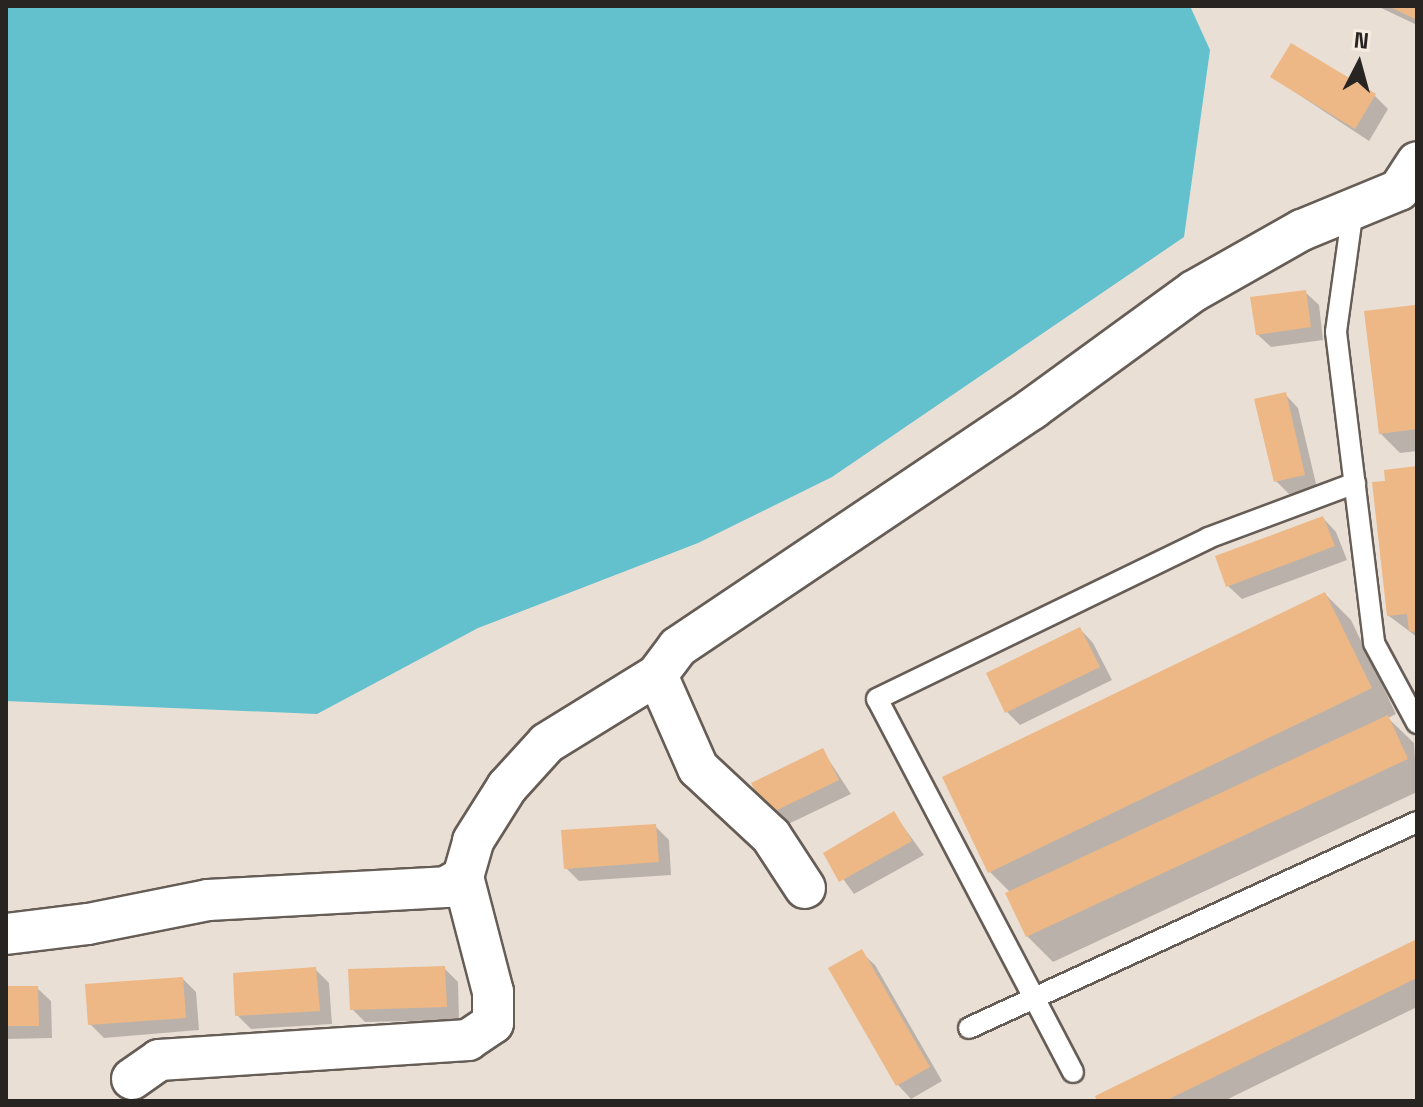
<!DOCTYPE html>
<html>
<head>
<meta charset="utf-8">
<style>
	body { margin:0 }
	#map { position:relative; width:1423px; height:1107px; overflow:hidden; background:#e9dfd5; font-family:"Space Grotesk",sans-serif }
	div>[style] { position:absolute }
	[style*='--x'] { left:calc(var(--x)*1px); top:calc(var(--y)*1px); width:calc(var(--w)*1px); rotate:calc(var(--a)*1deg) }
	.water>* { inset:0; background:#63c1cd }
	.shadow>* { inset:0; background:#0003 }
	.building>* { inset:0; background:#edb885 }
	.roads { filter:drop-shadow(2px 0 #665d56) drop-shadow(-2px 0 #665d56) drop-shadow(0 2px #665d56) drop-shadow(0 -2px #665d56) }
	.service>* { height:20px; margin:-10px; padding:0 10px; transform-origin:10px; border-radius:10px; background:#fff }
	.minor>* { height:40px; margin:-20px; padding:0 20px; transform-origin:20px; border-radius:20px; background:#fff }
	span { translate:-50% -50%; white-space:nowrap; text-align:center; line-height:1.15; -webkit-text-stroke:6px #f6ece2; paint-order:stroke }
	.frame { position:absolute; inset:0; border:8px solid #282421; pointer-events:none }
	.north { position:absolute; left:1319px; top:24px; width:80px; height:80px; -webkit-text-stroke:6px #f6ece2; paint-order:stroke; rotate:6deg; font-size:22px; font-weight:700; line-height:32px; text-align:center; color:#282421 }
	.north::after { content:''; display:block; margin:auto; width:28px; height:36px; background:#282421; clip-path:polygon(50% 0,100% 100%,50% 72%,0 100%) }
</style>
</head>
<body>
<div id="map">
	<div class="water">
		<i style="clip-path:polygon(6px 6px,1190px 6px,1210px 50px,1184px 237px,832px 477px,698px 543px,478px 628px,317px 714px,6px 701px)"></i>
	</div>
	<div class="shadow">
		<i style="clip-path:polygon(1377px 6px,1417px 6px,1417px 25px)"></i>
		<i style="clip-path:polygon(1272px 77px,1375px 96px,1388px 109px,1369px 141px)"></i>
		<i style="clip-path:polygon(1305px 292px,1319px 305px,1323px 340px,1271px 347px,1257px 334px)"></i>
		<i style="clip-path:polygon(1414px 307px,1417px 451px,1400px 453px,1380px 433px)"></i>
		<i style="clip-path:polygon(1285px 394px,1298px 408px,1317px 488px,1289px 494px,1276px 481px)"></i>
		<i style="clip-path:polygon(1417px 468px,1417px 637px,1389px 616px,1388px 483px)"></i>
		<i style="clip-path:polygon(1323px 518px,1336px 532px,1347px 560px,1242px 599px,1228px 586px)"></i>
		<i style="clip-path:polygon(1325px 594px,1351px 620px,1396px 714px,1388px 718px,1414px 743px,1417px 792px,1053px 962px,1027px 936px,1011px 893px,990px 872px)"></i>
		<i style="clip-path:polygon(1080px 629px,1093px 643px,1112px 680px,1020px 725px,1007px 712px)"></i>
		<i style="clip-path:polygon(823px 751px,851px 794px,782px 827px,754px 784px)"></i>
		<i style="clip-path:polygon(894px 814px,924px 855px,854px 894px,825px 854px)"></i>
		<i style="clip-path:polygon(655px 826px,669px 840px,671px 875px,579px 881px,566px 868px)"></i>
		<i style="clip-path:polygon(1417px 941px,1417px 1007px,1224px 1101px,1099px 1101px)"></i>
		<i style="clip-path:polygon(861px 952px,875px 965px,942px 1081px,911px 1099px,898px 1085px,830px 969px)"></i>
		<i style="clip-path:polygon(444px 968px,458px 982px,459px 1020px,365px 1022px,352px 1009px)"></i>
		<i style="clip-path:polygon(316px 970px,329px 983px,332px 1024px,251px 1029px,237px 1015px)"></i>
		<i style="clip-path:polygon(183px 979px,196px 992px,199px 1030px,104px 1038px,90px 1024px)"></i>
		<i style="clip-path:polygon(6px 988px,37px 988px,51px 1001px,52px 1038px,6px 1039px)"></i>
	</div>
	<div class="building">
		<i style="clip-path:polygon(1388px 6px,1417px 6px,1417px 20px)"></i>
		<i style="clip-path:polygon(1291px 43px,1376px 94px,1355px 129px,1270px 77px)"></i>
		<i style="clip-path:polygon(1306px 290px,1311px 327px,1256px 335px,1250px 297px)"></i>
		<i style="clip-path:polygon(1415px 305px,1417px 429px,1379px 434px,1364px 311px)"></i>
		<i style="clip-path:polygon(1286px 392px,1305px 475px,1274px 482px,1254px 399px)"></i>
		<i style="clip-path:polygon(1417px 466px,1417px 631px,1409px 632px,1407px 614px,1387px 616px,1372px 482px,1385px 481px,1384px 470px)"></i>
		<i style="clip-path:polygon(1323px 516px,1335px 546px,1226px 587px,1215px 556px)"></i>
		<i style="clip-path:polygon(1325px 592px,1372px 688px,988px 873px,942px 777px)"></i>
		<i style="clip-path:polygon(1080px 627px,1100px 667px,1005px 713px,986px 673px)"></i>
		<i style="clip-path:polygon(1388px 715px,1408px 759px,1026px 937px,1005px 893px)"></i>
		<i style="clip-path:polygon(823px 748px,839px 780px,767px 815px,751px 783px)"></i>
		<i style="clip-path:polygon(894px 811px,912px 841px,839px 882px,823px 853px)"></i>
		<i style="clip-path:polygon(656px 824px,659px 862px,564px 869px,561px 830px)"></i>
		<i style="clip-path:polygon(1417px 939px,1417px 978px,1165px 1101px,1097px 1101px,1095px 1096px)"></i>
		<i style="clip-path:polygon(862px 949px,930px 1067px,896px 1086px,828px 968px)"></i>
		<i style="clip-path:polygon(445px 966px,447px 1007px,350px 1010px,348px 969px)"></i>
		<i style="clip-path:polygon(316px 967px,320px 1011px,235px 1016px,233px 973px)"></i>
		<i style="clip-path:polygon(183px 977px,186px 1018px,88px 1025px,85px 984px)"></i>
		<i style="clip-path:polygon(6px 986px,38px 986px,39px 1026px,6px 1026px)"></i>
	</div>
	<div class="roads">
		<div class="service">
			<i style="--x:1353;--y:209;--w:124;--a:97.9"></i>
			<i style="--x:1336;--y:332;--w:313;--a:83"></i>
			<i style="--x:1374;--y:643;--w:91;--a:61.7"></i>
			<i style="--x:969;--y:1028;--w:493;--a:-24.7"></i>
			<i style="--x:1073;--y:1072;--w:421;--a:-117.7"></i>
			<i style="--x:877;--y:699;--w:368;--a:-25.9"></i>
			<i style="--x:1208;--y:538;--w:157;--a:-20.5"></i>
		</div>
		<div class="minor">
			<i style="--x:657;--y:675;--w:102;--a:66.2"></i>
			<i style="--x:698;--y:768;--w:100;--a:43"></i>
			<i style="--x:771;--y:836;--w:62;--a:56.8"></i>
			<i style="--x:6;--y:934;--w:83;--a:-7"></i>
			<i style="--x:88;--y:924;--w:122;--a:-11.3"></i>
			<i style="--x:208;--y:900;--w:238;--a:-3.1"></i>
			<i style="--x:446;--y:887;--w:20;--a:-30"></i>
			<i style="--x:132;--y:1079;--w:33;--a:-35"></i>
			<i style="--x:159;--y:1060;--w:310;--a:-3.7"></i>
			<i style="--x:468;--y:1040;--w:30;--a:-34"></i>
			<i style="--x:493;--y:1023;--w:31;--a:-90"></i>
			<i style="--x:493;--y:992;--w:119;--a:-104.6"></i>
			<i style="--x:463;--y:877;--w:37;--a:-74"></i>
			<i style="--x:473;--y:841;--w:64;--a:-57.8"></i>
			<i style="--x:507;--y:787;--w:59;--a:-47.7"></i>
			<i style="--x:547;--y:743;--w:129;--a:-31.7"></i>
			<i style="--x:657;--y:675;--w:35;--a:-53"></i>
			<i style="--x:678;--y:647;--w:427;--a:-33.9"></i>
			<i style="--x:1032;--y:409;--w:200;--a:-36.1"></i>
			<i style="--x:1194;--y:291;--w:124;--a:-29.5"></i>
			<i style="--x:1302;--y:230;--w:105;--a:-22.4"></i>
			<i style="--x:1399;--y:190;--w:33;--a:-57"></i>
		</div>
	</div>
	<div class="frame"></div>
	<div class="north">N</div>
</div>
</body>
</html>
